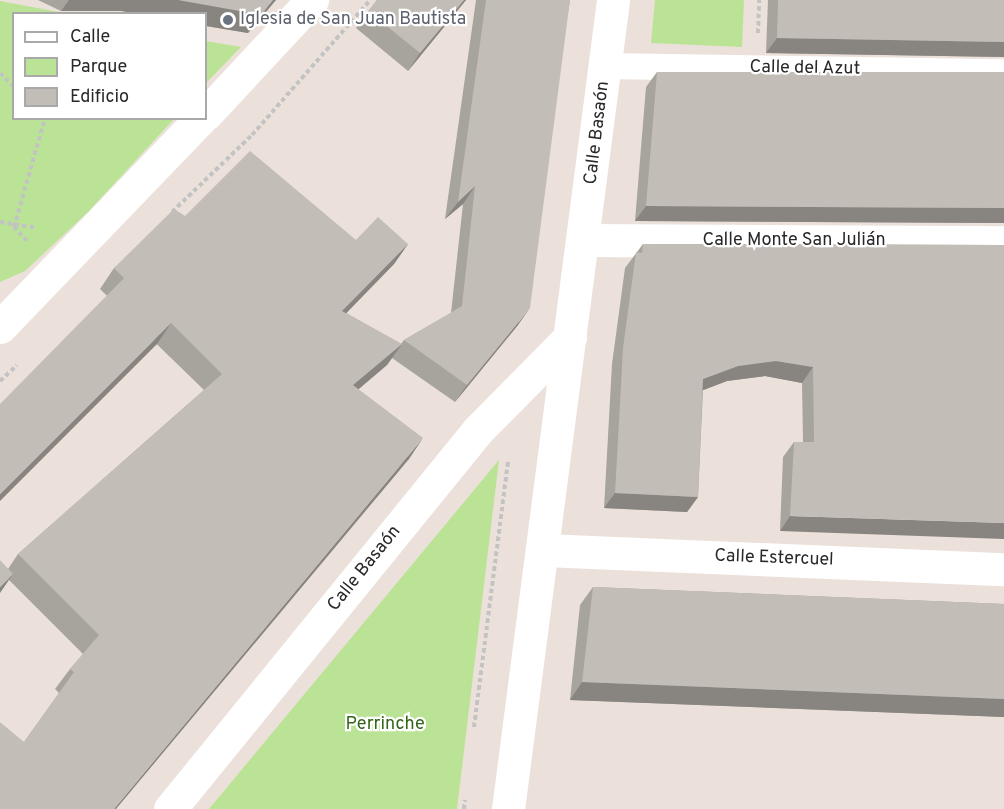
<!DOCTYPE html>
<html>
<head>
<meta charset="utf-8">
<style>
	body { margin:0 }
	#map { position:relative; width:1004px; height:809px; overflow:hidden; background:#ebe1da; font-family:Overpass,sans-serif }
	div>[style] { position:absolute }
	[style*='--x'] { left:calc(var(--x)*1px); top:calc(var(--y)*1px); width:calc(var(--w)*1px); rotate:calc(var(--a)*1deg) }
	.green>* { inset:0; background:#bae395 }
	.path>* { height:4px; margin-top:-2px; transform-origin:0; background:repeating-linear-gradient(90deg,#c3c3c3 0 4.5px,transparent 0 7.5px) }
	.service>* { height:26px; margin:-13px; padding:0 13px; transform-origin:13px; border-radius:13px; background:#fff }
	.minor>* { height:33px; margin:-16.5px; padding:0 16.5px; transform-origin:16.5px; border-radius:16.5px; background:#fff }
	.tertiary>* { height:33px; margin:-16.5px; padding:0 16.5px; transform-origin:16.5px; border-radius:16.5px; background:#fff }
	.wall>* { inset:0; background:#a7a39d }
	.shaded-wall>* { inset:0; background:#88847f }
	.building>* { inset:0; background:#c2bdb6 }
	.dots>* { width:16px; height:16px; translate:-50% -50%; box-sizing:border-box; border:3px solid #fff; border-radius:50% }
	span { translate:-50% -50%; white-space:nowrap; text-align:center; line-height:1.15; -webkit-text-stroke:4.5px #fff; paint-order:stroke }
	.worship-label { font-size:18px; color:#5b616d }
	.left { translate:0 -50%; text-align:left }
	.street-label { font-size:18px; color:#282828 }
	.park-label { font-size:18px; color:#336519 }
	.legend { position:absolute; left:12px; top:12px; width:195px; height:108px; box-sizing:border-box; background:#fff; border:2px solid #a9a9a9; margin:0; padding:8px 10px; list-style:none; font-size:18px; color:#282828 }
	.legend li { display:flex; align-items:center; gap:12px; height:30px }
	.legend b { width:30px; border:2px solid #a9a9a9 }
</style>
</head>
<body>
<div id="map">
	<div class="green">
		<i style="clip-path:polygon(655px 0,744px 0,742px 47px,651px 43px)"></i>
		<i style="clip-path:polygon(0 1px,64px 13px,14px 14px,14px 118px,174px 119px,88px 212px,25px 271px,0 282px)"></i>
		<i style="clip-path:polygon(206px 41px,241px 47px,206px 83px)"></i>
		<i style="clip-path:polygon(499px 460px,457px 809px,209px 809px)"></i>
	</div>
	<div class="path">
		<i style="--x:758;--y:33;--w:33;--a:-88"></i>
		<i style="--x:0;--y:73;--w:20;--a:45"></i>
		<i style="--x:172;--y:212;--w:111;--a:-43.9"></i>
		<i style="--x:252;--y:135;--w:179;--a:-48.8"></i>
		<i style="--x:0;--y:222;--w:37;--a:9"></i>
		<i style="--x:27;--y:241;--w:19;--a:-133"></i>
		<i style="--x:14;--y:227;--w:113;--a:-74.1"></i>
		<i style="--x:0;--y:381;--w:23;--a:-43"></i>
		<i style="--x:474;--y:727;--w:268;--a:-82.7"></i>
		<i style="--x:464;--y:809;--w:9;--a:-84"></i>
	</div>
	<div class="service">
		<i style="--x:606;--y:66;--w:398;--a:0.9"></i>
	</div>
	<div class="minor">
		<i style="--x:584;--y:240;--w:420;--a:0.3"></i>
		<i style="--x:544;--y:550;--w:460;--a:2.4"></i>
		<i style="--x:170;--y:809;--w:488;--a:-50.9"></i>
		<i style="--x:478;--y:430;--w:131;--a:-45.3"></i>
		<i style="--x:508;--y:809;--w:816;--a:-82.6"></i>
	</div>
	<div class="tertiary">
		<i style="--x:206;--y:114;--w:156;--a:-47.1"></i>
		<i style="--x:0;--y:327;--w:290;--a:-46.1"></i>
	</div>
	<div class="wall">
		<i style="clip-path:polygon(38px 0,276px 0,248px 33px,206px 26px,206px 14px,121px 11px,61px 11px)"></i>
		<i style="clip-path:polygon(377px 0,466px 0,408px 71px,356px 28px)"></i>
		<i style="clip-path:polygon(476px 0,570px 0,518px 325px,455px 402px,392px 358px,387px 365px,358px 389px,409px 459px,24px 742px,59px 693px,55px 689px,70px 669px,83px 654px,9px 580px,8px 569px,18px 554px,204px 390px,100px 289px,114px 268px,185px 216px,356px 240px,408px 244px,394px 264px,346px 313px,401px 344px,404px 340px,451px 313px,463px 204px,445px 219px)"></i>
		<i style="clip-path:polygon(768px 0,1004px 0,1004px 57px,766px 53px)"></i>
		<i style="clip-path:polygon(657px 72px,1004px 72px,1004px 223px,635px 221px,646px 87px)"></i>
		<i style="clip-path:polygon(643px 244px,1004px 245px,780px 531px,783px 457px,794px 442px,803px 442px,802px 383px,765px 376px,727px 381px,703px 390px,698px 497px,687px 512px,604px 508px,612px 364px,625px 268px)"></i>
		<i style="clip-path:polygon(593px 587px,1004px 604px,1004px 717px,570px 700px,580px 605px)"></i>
	</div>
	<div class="shaded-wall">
		<i style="clip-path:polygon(69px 0,276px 0,248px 33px,206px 26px,206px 14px,138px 14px,121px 11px,61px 11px)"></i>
		<i style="clip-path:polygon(464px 0,466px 0,408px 71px,420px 53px)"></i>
		<i style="clip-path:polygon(777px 38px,1004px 42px,1004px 57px,766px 53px)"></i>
		<i style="clip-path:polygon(475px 186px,463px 204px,445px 219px,458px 202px)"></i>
		<i style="clip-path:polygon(646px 206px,1004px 208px,1004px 223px,635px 221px)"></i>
		<i style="clip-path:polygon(408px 244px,394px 264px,328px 332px,342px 311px)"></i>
		<i style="clip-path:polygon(530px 308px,518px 325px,455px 402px,467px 385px)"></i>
		<i style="clip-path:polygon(171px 323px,157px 344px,0 501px,0 494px)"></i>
		<i style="clip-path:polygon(402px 344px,387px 365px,339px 406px,353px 385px)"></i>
		<i style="clip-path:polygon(776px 361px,813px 367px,802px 383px,765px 376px,727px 381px,693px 394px,703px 379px,738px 366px)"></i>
		<i style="clip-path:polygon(423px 438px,409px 459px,116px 809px,114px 809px)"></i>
		<i style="clip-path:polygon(615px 493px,698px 497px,687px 512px,604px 508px)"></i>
		<i style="clip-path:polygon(790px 516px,1004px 523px,1004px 539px,780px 531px)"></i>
		<i style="clip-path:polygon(13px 574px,0 593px,0 587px)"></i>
		<i style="clip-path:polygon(582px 682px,1004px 699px,1004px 717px,570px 700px)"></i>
	</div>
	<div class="building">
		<i style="clip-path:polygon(178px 0,273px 0,261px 15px)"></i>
		<i style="clip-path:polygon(377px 0,464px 0,420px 53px,368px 11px)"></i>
		<i style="clip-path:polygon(486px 0,570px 0,530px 308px,467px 385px,404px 340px,462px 306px,475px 186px,458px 202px)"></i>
		<i style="clip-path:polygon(778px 0,1004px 0,1004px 42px,777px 38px)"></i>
		<i style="clip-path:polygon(657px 72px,1004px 72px,1004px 208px,646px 206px)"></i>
		<i style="clip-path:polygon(250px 151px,356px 240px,378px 217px,408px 244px,342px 311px,402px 344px,353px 385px,423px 438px,114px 809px,0 809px,0 722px,24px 742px,74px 672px,70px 669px,99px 635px,18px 554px,222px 374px,171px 323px,0 494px,0 404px,124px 278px,114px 268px,174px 209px,185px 216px)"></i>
		<i style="clip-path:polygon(643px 244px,1004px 245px,1004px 523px,790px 516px,794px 442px,814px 442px,813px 367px,776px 361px,738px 366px,703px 379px,698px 497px,615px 493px,623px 348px,636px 252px,642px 253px)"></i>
		<i style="clip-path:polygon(0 560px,13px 574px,0 587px)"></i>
		<i style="clip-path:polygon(593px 587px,1004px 604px,1004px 699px,582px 682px)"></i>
	</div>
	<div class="dots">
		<i style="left:228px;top:20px;background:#6b7280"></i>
	</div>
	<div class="worship-label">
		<span class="left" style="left:240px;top:20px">Iglesia de San Juan Bautista</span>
	</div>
	<div class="street-label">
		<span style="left:805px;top:69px;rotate:1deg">Calle del Azut</span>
		<span style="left:598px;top:133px;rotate:-83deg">Calle Basaón</span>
		<span style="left:794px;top:241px">Calle Monte San Julián</span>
		<span style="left:774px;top:559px;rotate:2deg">Calle Estercuel</span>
		<span style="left:365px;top:569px;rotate:-51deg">Calle Basaón</span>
	</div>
	<div class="park-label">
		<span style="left:385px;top:725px">Perrinche</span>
	</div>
	<ul class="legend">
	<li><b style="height:8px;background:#fff"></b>Calle</li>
	<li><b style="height:16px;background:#bae395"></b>Parque</li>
	<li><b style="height:16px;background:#c2bdb6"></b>Edificio</li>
	</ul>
</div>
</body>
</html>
